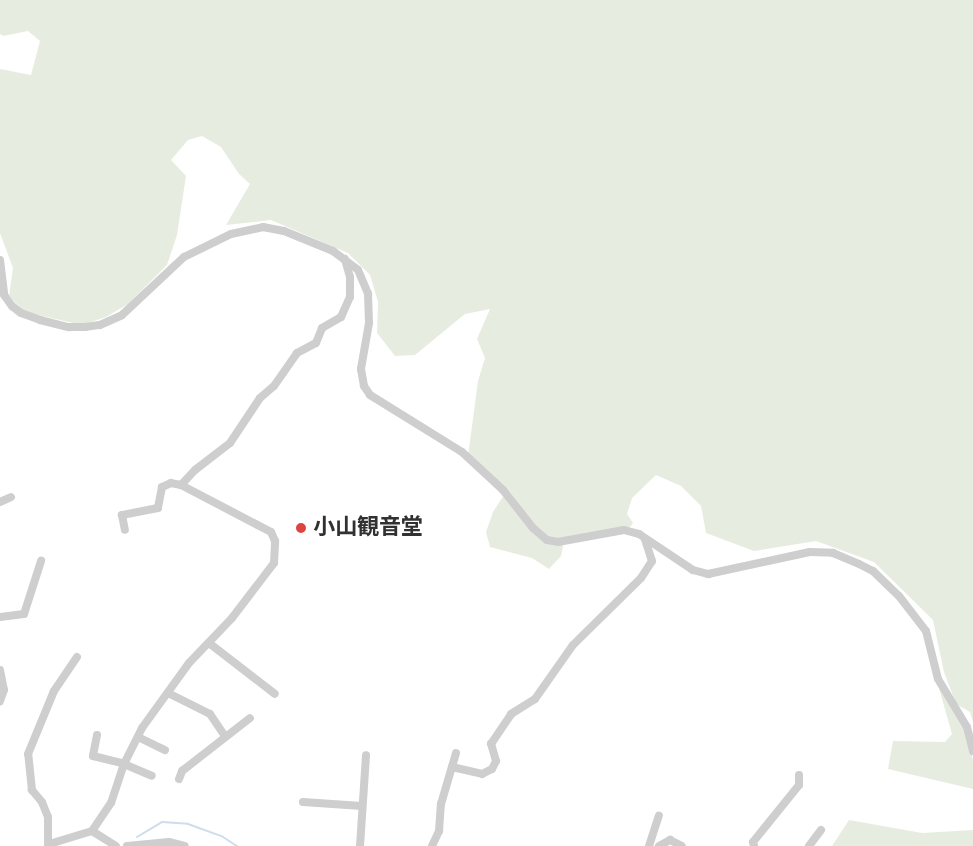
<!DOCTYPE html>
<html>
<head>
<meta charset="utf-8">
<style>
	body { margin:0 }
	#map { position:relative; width:973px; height:846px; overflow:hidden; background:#fff; font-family:Karla,"Noto Sans JP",sans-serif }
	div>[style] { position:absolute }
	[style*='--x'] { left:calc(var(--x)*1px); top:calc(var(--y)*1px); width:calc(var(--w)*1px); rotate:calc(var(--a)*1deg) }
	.green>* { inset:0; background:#e6ede0 }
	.stream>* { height:2px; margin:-1px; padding:0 1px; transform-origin:1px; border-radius:1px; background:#ceddec }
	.street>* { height:8px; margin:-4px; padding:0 4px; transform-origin:4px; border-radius:4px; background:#cecece }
	.dots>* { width:16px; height:16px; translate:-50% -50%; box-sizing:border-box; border:3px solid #fff; border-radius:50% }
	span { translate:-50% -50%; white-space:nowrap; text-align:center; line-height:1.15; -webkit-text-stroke:6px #fff; paint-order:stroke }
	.poi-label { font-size:22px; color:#313131; font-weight:700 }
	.left { translate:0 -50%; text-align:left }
</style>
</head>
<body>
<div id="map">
	<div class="green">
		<i style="clip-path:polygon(0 0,973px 0,973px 722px,970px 712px,956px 704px,944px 672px,933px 620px,874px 562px,816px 541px,754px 551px,706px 533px,701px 506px,681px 486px,656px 475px,632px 498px,627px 514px,633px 523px,627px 531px,564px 541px,561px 556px,549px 569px,532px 558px,490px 547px,486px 532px,493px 512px,506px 492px,468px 456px,478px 381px,485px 358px,477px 339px,490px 309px,465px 314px,415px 355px,395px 356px,377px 333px,378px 302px,370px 275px,348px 253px,271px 220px,226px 225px,250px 184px,239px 174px,221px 147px,202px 136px,188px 140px,171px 160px,186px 176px,177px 235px,167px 265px,128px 304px,106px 317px,82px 325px,25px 312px,9px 296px,13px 268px,0 233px,0 69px,31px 75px,40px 41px,28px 31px,3px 36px,0 34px)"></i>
		<i style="clip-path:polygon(931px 660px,964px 727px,973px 760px,973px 789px,888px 769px,893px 741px,945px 742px,952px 734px)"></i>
		<i style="clip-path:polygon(849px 820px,922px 833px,973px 830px,973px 846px,832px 846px)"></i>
	</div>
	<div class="stream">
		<i style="--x:137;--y:837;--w:29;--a:-31"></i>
		<i style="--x:162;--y:822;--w:26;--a:4"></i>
		<i style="--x:188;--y:824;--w:37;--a:20"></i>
		<i style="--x:223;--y:837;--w:17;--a:33"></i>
	</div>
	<div class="street">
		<i style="--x:0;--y:260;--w:35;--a:83"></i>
		<i style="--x:4;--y:295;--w:14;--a:54"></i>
		<i style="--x:12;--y:306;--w:11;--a:38"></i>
		<i style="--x:21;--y:313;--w:20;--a:20"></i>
		<i style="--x:40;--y:320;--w:30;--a:14"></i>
		<i style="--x:69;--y:327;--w:16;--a:0"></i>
		<i style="--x:85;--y:327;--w:15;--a:-8"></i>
		<i style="--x:100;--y:325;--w:24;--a:-24"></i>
		<i style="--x:122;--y:315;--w:85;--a:-43.1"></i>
		<i style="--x:184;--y:257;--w:52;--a:-26.1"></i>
		<i style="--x:231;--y:234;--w:33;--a:-12"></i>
		<i style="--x:263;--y:227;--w:21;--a:11"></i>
		<i style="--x:284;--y:231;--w:53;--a:22.2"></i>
		<i style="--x:333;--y:251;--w:31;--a:37"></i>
		<i style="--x:358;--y:270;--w:26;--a:67"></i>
		<i style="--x:368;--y:294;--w:29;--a:88"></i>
		<i style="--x:369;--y:323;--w:47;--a:99.9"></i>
		<i style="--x:361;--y:369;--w:17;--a:80"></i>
		<i style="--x:364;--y:386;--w:11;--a:56"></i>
		<i style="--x:370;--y:395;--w:108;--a:31.8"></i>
		<i style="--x:462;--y:452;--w:56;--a:42.8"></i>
		<i style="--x:503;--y:490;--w:48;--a:51.7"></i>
		<i style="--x:533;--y:528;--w:18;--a:41"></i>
		<i style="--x:547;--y:540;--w:11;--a:10"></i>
		<i style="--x:558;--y:542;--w:67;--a:-10.3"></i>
		<i style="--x:624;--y:530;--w:16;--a:15"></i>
		<i style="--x:639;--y:534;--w:65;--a:33.7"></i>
		<i style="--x:693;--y:570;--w:16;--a:15"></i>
		<i style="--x:708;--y:574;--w:104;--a:-12.2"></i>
		<i style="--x:810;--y:552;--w:23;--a:2"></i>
		<i style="--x:833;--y:553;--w:28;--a:23"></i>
		<i style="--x:859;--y:564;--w:16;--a:27"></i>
		<i style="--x:873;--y:571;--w:36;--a:44"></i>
		<i style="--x:899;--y:596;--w:44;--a:52.4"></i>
		<i style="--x:926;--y:631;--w:49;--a:76"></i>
		<i style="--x:938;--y:679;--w:56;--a:58.9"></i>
		<i style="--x:967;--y:727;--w:25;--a:76"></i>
		<i style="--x:181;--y:485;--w:21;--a:-47"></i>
		<i style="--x:195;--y:470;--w:44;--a:-37.6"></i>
		<i style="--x:230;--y:443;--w:54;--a:-56.3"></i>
		<i style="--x:260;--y:398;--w:18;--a:-41"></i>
		<i style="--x:274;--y:386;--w:40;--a:-55.1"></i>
		<i style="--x:297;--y:353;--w:21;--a:-28"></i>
		<i style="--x:316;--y:343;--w:16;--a:-68"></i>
		<i style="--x:322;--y:328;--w:22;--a:-30"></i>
		<i style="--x:341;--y:317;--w:22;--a:-66"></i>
		<i style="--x:350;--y:297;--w:20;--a:-90"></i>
		<i style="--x:350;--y:277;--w:19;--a:-106"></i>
		<i style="--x:0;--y:502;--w:12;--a:-24"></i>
		<i style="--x:0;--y:617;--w:24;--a:-7"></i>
		<i style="--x:24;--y:614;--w:56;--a:-72.2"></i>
		<i style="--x:209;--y:643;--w:83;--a:37.7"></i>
		<i style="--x:0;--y:670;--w:20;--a:79"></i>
		<i style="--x:4;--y:690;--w:12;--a:110"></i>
		<i style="--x:168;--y:693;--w:47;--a:26.6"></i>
		<i style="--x:210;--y:714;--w:27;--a:56"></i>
		<i style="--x:97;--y:735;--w:21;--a:101"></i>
		<i style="--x:93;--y:756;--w:32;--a:14"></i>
		<i style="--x:124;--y:764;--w:30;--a:23"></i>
		<i style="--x:138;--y:737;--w:30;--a:26"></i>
		<i style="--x:452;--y:767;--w:31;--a:13"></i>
		<i style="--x:482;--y:774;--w:11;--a:-27"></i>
		<i style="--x:492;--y:769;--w:9;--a:-63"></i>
		<i style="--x:496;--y:761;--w:18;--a:-106"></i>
		<i style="--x:491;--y:744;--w:36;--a:-56"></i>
		<i style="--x:511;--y:714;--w:28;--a:-32"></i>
		<i style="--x:535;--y:699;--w:66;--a:-54.9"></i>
		<i style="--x:573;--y:645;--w:95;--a:-44.6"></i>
		<i style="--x:641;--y:578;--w:20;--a:-57"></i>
		<i style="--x:652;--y:561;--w:23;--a:-108"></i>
		<i style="--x:179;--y:779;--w:9;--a:-69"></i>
		<i style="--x:182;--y:771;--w:86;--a:-37.9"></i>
		<i style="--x:303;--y:802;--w:59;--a:3.9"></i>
		<i style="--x:92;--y:831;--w:28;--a:32"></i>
		<i style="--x:49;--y:844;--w:45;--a:-16.8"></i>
		<i style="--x:92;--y:831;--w:34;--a:-56"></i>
		<i style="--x:111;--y:803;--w:41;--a:-71.6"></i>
		<i style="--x:124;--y:764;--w:40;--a:-63.4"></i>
		<i style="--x:142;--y:728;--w:80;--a:-54.1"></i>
		<i style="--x:189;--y:663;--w:62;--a:-46.3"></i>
		<i style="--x:232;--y:618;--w:69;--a:-52.6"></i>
		<i style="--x:274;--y:563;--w:22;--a:-87"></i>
		<i style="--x:275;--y:541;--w:10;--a:-114"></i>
		<i style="--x:271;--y:532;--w:102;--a:-152.4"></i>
		<i style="--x:181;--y:485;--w:10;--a:-169"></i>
		<i style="--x:171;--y:483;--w:10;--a:156"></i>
		<i style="--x:162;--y:487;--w:21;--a:101"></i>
		<i style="--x:158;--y:508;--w:37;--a:169"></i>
		<i style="--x:122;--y:515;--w:15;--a:79"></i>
		<i style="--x:48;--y:846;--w:29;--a:-90"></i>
		<i style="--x:48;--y:817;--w:16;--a:-112"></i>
		<i style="--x:42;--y:802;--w:16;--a:-130"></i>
		<i style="--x:32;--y:790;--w:36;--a:-96"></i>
		<i style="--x:28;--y:754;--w:68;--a:-67.6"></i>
		<i style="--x:54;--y:691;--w:41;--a:-55.9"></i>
		<i style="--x:127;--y:846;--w:42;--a:-5.4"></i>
		<i style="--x:169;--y:842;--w:16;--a:14"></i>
		<i style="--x:360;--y:846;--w:91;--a:-86.2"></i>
		<i style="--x:432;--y:846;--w:17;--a:-65"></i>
		<i style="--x:439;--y:831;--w:27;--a:-86"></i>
		<i style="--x:441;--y:804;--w:53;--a:-73.6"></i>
		<i style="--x:649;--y:846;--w:32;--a:-72"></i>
		<i style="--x:659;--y:846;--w:13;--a:-29"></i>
		<i style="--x:670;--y:840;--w:13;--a:27"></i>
		<i style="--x:754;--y:846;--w:4;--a:-104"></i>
		<i style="--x:753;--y:842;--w:73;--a:-51.1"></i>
		<i style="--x:799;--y:785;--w:10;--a:-90"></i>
		<i style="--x:809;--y:846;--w:20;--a:-53"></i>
	</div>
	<div class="dots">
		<i style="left:301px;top:528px;background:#de443e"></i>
	</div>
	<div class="poi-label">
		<span class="left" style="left:313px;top:528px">小山観音堂</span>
	</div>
</div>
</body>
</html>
